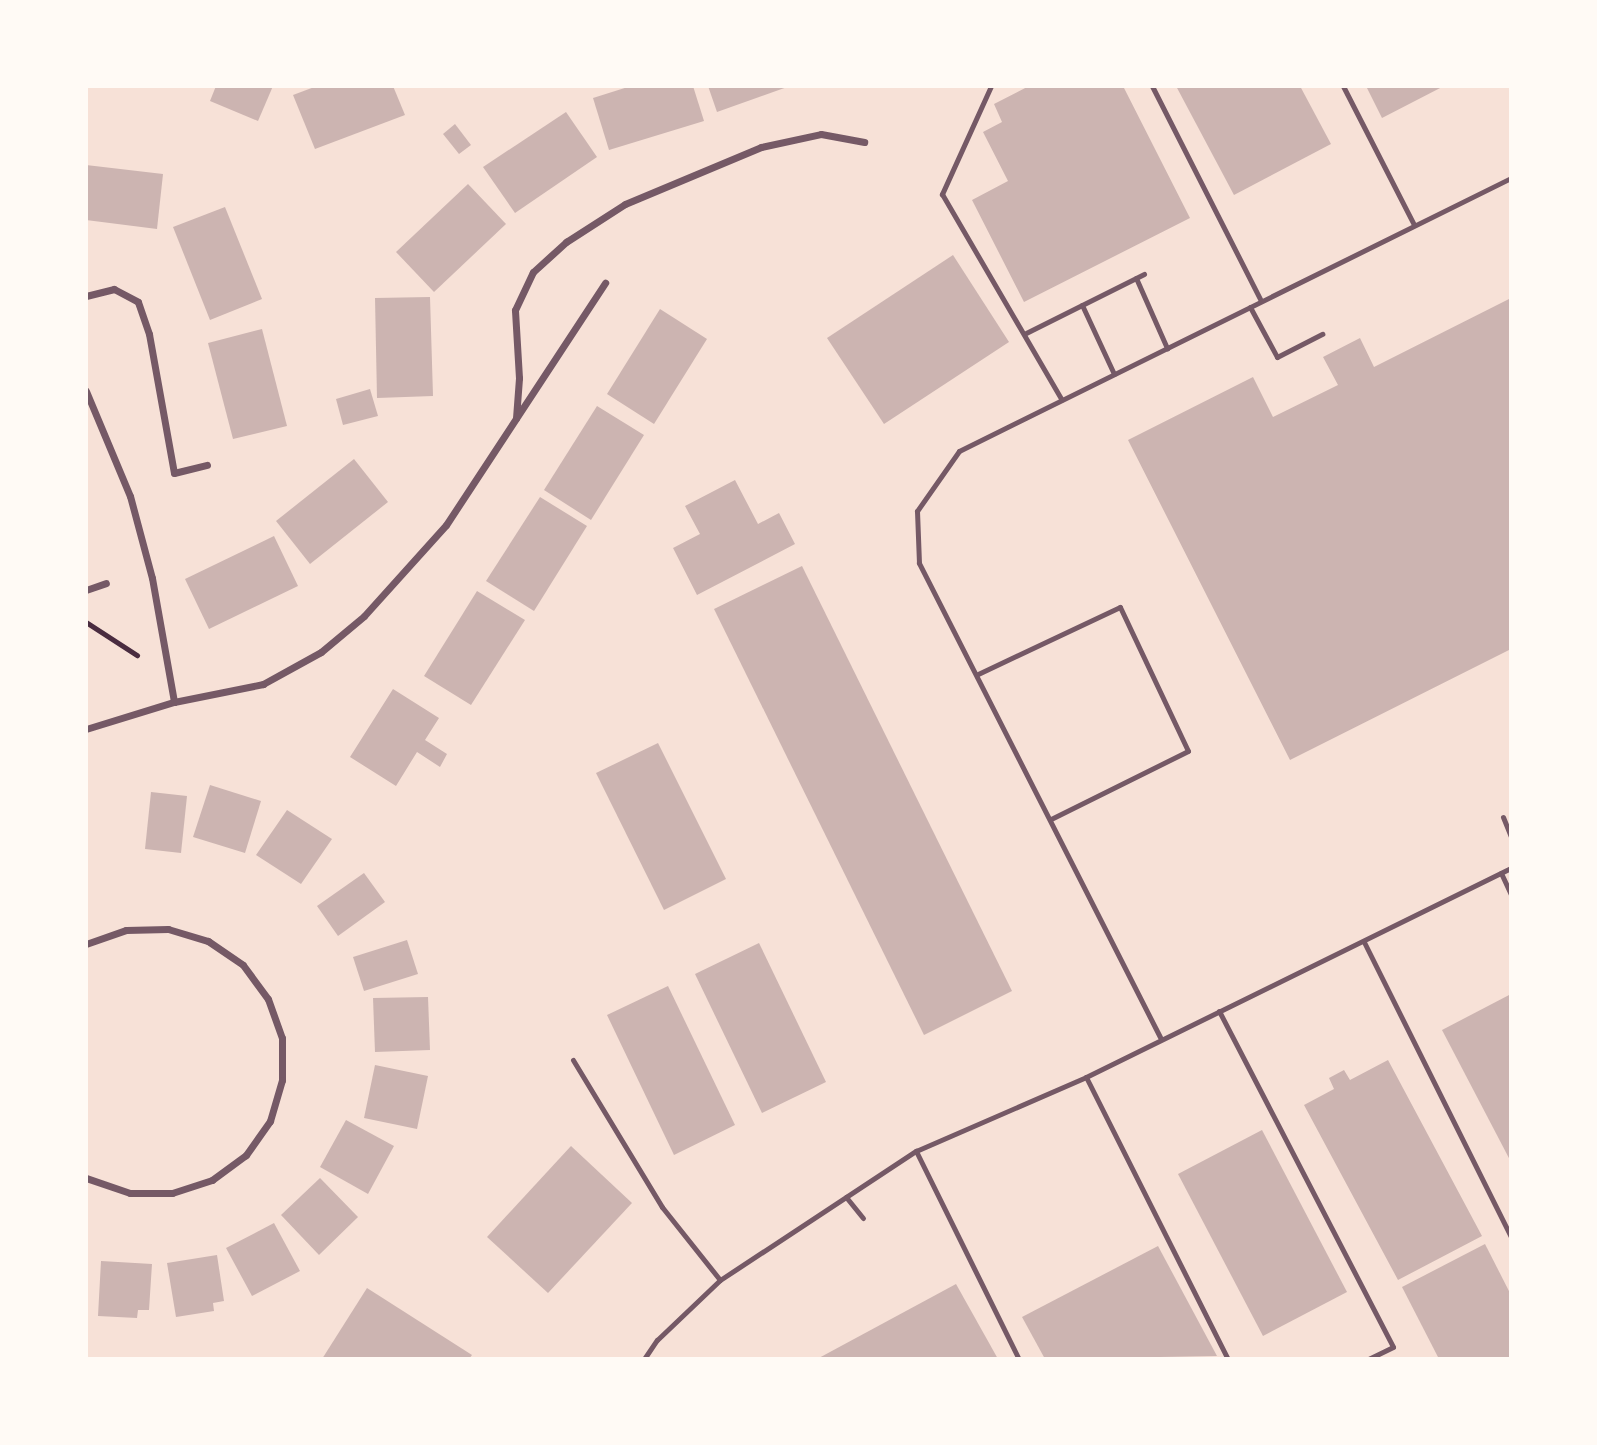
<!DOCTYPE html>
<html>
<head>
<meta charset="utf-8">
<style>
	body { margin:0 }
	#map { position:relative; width:1597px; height:1445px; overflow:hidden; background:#f7e1d7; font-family:Inter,sans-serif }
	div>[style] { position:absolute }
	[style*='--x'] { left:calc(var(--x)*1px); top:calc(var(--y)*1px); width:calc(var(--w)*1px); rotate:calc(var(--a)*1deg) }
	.building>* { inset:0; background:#ccb4b1 }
	.path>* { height:4.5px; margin:-2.25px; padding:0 2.25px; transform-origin:2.25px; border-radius:2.25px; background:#4a2c40 }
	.service>* { height:5px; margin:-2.5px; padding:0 2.5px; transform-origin:2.5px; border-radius:2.5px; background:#755966 }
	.minor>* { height:7px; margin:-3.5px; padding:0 3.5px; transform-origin:3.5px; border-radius:3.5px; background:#755966 }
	span { translate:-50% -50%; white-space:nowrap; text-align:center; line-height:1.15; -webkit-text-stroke:7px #fffaf5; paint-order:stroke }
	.frame { position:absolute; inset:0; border:88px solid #fffaf5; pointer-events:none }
</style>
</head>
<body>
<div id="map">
	<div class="building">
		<i style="clip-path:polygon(216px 86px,273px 86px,258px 121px,210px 101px)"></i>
		<i style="clip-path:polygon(317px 86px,393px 86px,405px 115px,315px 149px,293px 95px)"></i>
		<i style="clip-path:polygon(631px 86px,693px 86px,704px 121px,609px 150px,593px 98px)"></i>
		<i style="clip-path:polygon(708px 86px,790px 86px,717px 112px)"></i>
		<i style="clip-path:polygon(1029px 86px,1123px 86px,1190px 218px,1024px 302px,972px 200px,1008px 181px,983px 132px,1002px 122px,994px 104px)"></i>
		<i style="clip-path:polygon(1176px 86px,1300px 86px,1331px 144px,1234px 195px)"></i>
		<i style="clip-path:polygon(1366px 86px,1444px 86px,1382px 118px)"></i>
		<i style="clip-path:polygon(566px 112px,597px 157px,515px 213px,483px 167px)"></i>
		<i style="clip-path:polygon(455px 124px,471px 145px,459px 154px,443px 134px)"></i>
		<i style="clip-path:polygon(86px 165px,163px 174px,157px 229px,86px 220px)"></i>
		<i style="clip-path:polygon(468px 184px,506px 224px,434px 292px,396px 252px)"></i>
		<i style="clip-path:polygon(225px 207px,262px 299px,210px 320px,173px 227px)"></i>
		<i style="clip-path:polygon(953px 255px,1009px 342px,884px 424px,827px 338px)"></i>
		<i style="clip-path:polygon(430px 297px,433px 396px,377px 398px,375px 298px)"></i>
		<i style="clip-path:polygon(1511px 298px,1511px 649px,1290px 760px,1128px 440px,1253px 377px,1273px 417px,1338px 385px,1323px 357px,1360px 338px,1374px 367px)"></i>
		<i style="clip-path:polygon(660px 309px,707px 339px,654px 424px,607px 394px)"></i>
		<i style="clip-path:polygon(262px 329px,287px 426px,233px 439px,208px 343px)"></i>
		<i style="clip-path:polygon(370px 389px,378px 416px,343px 425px,336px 399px)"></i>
		<i style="clip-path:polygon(597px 406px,644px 435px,591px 520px,544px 490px)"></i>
		<i style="clip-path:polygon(354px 459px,388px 502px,310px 564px,276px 521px)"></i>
		<i style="clip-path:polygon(735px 480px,758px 524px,779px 513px,795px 544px,697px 595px,673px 548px,700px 534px,685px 506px)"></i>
		<i style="clip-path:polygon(540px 497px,587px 526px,534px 611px,486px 581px)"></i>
		<i style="clip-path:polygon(274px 536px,298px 586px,209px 629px,185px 579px)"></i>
		<i style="clip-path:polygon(802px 566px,1012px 991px,924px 1035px,714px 609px)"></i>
		<i style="clip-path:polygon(477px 591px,525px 620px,471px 705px,424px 676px)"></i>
		<i style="clip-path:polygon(393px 689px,439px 718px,425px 740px,447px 754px,440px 767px,417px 752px,396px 786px,350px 757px)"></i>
		<i style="clip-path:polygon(658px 743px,726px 879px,664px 910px,596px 773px)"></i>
		<i style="clip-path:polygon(210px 785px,261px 801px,245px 853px,193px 837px)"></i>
		<i style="clip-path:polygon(151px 792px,187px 796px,181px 853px,145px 849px)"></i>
		<i style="clip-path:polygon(287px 810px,332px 839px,301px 884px,256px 855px)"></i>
		<i style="clip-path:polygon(364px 873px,385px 902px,338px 936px,317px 906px)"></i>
		<i style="clip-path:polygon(407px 940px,418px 974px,364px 991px,353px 957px)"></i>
		<i style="clip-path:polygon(759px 943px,826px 1082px,762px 1113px,695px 974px)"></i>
		<i style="clip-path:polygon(668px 986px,735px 1125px,674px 1155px,607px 1015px)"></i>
		<i style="clip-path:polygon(1511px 994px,1511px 1162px,1442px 1030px)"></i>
		<i style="clip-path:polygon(428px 997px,430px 1050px,375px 1052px,373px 998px)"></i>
		<i style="clip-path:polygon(1388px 1060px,1482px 1236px,1398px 1280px,1304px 1105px,1334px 1089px,1329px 1078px,1344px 1070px,1350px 1080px)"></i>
		<i style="clip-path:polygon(375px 1065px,428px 1076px,417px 1129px,364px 1118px)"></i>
		<i style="clip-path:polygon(346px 1120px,394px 1146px,368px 1194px,320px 1167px)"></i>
		<i style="clip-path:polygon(1262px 1130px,1347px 1292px,1263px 1336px,1178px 1174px)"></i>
		<i style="clip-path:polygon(571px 1146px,632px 1203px,548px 1293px,487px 1237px)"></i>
		<i style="clip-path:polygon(320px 1178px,358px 1217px,319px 1255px,281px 1215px)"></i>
		<i style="clip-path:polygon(274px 1223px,300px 1271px,252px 1296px,226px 1248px)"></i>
		<i style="clip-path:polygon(1485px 1244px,1511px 1295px,1511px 1359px,1439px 1359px,1402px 1287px)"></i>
		<i style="clip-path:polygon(1158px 1246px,1217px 1356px,1045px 1359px,1022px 1317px)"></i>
		<i style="clip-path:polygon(217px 1255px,224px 1301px,213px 1303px,214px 1311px,176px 1317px,167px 1263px)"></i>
		<i style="clip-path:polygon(101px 1261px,152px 1264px,149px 1310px,138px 1310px,137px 1318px,98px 1316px)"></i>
		<i style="clip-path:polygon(956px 1284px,998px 1359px,817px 1359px)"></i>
		<i style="clip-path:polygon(367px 1288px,472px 1355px,469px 1359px,322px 1359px)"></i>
	</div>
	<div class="path">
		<i style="--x:86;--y:622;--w:61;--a:32.9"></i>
	</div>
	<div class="service">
		<i style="--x:991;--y:86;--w:119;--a:114.4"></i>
		<i style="--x:942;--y:194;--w:238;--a:59.8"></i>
		<i style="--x:1152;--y:86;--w:239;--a:63.1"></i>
		<i style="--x:1343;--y:86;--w:156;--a:62.9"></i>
		<i style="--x:1136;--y:278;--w:77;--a:66.1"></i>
		<i style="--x:1082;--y:305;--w:76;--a:65.1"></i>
		<i style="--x:1250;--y:307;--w:57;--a:61.6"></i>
		<i style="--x:1277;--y:357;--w:51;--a:-27.1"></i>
		<i style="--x:1026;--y:333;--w:132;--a:-26.6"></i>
		<i style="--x:978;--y:674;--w:157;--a:-25.3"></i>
		<i style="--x:1120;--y:607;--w:159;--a:64.7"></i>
		<i style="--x:1188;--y:751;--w:153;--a:153.6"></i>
		<i style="--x:1503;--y:817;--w:22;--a:68"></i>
		<i style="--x:1501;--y:873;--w:23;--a:65"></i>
		<i style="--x:1364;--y:942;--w:330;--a:63.5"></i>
		<i style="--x:1219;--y:1011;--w:378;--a:62.6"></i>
		<i style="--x:1393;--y:1347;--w:28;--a:154"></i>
		<i style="--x:1160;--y:1037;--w:532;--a:-116.95"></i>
		<i style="--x:919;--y:563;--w:52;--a:-92.2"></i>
		<i style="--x:917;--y:511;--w:73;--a:-55"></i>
		<i style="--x:959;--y:451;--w:616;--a:-26.32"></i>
		<i style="--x:573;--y:1060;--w:172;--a:58.8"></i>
		<i style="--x:662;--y:1207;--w:93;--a:51.5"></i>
		<i style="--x:1086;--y:1077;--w:316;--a:63.3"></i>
		<i style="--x:916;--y:1151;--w:232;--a:63.7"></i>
		<i style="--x:846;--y:1197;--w:27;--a:51"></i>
		<i style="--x:503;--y:1359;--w:1;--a:0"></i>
		<i style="--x:644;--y:1359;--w:23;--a:-56"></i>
		<i style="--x:657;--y:1340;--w:87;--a:-43.6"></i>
		<i style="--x:720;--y:1280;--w:235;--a:-33.4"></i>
		<i style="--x:916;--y:1151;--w:185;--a:-23.5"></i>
		<i style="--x:1086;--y:1077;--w:474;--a:-26.2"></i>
	</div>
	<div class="minor">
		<i style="--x:86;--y:296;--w:29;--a:-14"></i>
		<i style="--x:114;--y:289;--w:27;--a:28"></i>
		<i style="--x:138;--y:302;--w:34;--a:71"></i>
		<i style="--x:149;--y:334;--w:141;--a:79.8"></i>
		<i style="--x:174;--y:473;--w:34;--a:-14"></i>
		<i style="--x:86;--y:391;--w:114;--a:67.3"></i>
		<i style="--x:130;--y:496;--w:85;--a:75"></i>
		<i style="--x:152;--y:578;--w:126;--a:79.9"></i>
		<i style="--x:516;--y:418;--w:40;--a:-85.7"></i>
		<i style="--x:519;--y:378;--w:68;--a:-93.4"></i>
		<i style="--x:515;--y:310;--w:42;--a:-64.7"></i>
		<i style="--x:533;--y:272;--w:45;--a:-42.3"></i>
		<i style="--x:566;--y:242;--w:70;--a:-32.8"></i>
		<i style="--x:625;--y:204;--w:147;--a:-22.7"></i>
		<i style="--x:761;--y:147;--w:61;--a:-12.2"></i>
		<i style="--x:821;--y:134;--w:44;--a:10.5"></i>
		<i style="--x:86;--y:590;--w:21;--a:-19"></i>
		<i style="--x:86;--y:729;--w:92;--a:-17.1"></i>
		<i style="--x:174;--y:702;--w:91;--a:-11.4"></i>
		<i style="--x:263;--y:684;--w:66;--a:-28.9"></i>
		<i style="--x:321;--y:652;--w:56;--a:-39.9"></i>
		<i style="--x:364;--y:616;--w:122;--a:-48"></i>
		<i style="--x:446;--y:525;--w:290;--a:-56.7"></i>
		<i style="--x:86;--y:944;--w:42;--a:-19.3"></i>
		<i style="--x:126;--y:930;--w:42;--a:-1.4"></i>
		<i style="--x:168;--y:929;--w:42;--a:16.7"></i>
		<i style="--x:208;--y:941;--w:42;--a:34.4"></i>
		<i style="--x:243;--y:965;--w:42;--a:53.7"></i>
		<i style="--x:268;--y:999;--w:41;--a:70.3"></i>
		<i style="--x:282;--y:1038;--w:42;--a:90"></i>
		<i style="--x:282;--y:1080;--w:43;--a:106.3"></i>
		<i style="--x:270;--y:1121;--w:42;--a:125.2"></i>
		<i style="--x:246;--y:1155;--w:42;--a:143.7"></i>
		<i style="--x:212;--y:1180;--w:42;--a:162"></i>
		<i style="--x:172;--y:1193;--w:42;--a:180"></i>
		<i style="--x:130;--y:1193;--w:46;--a:-161.2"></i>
	</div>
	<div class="frame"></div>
</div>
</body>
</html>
